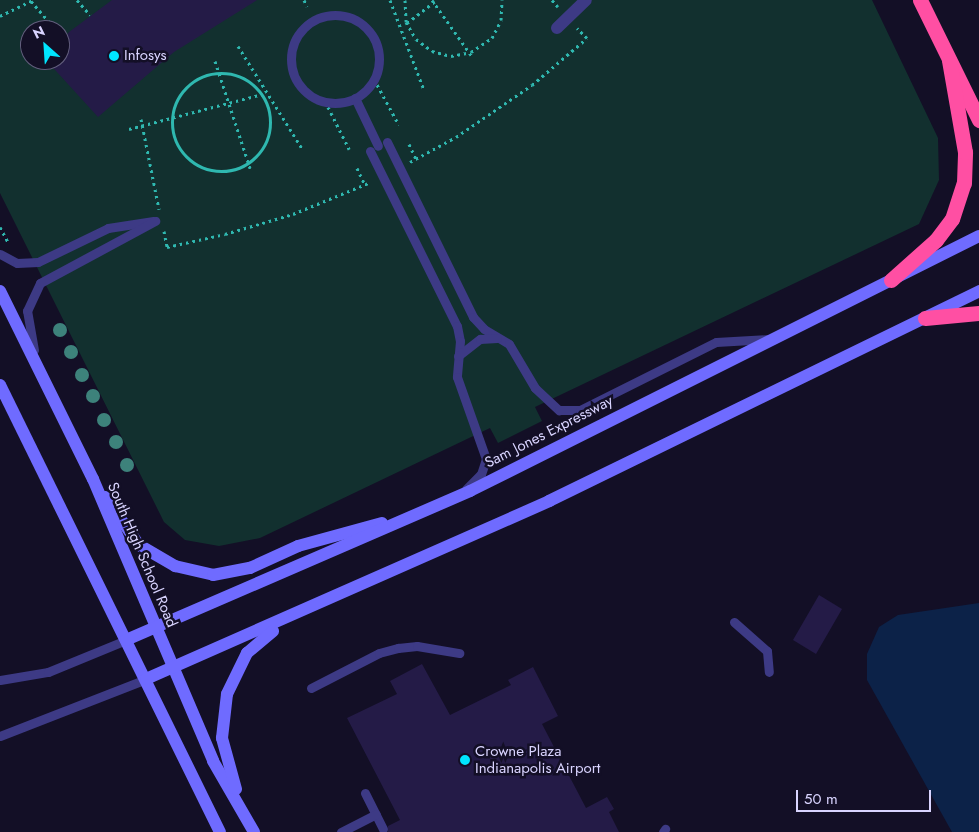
<!DOCTYPE html>
<html>
<head>
<meta charset="utf-8">
<style>
	body { margin:0 }
	#map { position:relative; width:979px; height:832px; overflow:hidden; background:#130f26; font-family:Jost,sans-serif }
	div>[style] { position:absolute }
	[style*='--x'] { left:calc(var(--x)*1px); top:calc(var(--y)*1px); width:calc(var(--w)*1px); rotate:calc(var(--a)*1deg) }
	.green>* { inset:0; background:#12302f }
	.water>* { inset:0; background:#0c2248 }
	.building>* { inset:0; background:#241b47 }
	.path>* { height:3px; margin-top:-1.5px; transform-origin:0; background:repeating-linear-gradient(90deg,#2fb8b0 0 2.5px,transparent 0 6.5px) }
	.path>.ring { margin:-1.5px; padding:0; box-sizing:content-box; background:none; border:3px solid #2fb8b0; border-radius:50% }
	.lane>* { height:9px; margin:-4.5px; padding:0 4.5px; transform-origin:4.5px; border-radius:4.5px; background:#3d3a85 }
	.lane>.ring { margin:-4.5px; padding:0; box-sizing:content-box; background:none; border:9px solid #3d3a85; border-radius:50% }
	.street>* { height:12px; margin:-6px; padding:0 6px; transform-origin:6px; border-radius:6px; background:#3d3a85 }
	.secondary>* { height:12px; margin:-6px; padding:0 6px; transform-origin:6px; border-radius:6px; background:#6f6bff }
	.highway>* { height:15px; margin:-7.5px; padding:0 7.5px; transform-origin:7.5px; border-radius:7.5px; background:#ff4fa3 }
	.trees>* { width:14px; height:14px; margin:-7px; border-radius:50%; background:#3d827b }
	.dots>* { width:14px; height:14px; translate:-50% -50%; box-sizing:border-box; border:2px solid #130f26; border-radius:50% }
	span { translate:-50% -50%; white-space:nowrap; text-align:center; line-height:1.15; -webkit-text-stroke:5px #130f26; paint-order:stroke }
	.poi-label { font-size:15px; color:#d9d4ff }
	.left { translate:0 -50%; text-align:left }
	.street-label { font-size:15px; color:#d9d4ff }
	.north { position:absolute; left:20px; top:20px; width:50px; height:50px; box-sizing:border-box; background:#130f26; border:1px solid #625e7d; border-radius:50%; rotate:334deg; font-size:14px; font-weight:700; line-height:20px; text-align:center; color:#d9d4ff }
	.north::after { content:''; display:block; margin:auto; width:18px; height:22px; background:#00e5ff; clip-path:polygon(50% 0,100% 100%,50% 72%,0 100%) }
	.scale { position:absolute; left:796px; top:790px; width:135px; height:22px; box-sizing:border-box; border:2px solid #d9d4ff; border-top:0; padding-left:6px; font-size:15px; line-height:18px; white-space:nowrap; color:#d9d4ff; -webkit-text-stroke:4px #130f26; paint-order:stroke }
</style>
</head>
<body>
<div id="map">
	<div class="green">
		<i style="clip-path:polygon(evenodd,0 0,872px 0,938px 138px,939px 180px,919px 224px,535px 407px,542px 421px,498px 443px,490px 428px,260px 538px,219px 546px,185px 540px,164px 522px,0 193px,0 0,30px 30px,60px 30px,60px 60px,30px 60px,30px 30px)"></i>
	</div>
	<div class="water">
		<i style="clip-path:polygon(979px 603px,979px 832px,952px 832px,867px 680px,867px 654px,879px 627px,898px 615px)"></i>
	</div>
	<div class="building">
		<i style="clip-path:polygon(112px 0,257px 0,174px 52px,98px 117px,46px 60px,60px 60px,60px 43px,69px 32px)"></i>
		<i style="clip-path:polygon(819px 595px,842px 609px,816px 654px,793px 640px)"></i>
		<i style="clip-path:polygon(422px 664px,450px 715px,511px 685px,508px 680px,533px 667px,558px 716px,542px 724px,586px 808px,607px 797px,614px 809px,609px 812px,619px 832px,388px 832px,388px 826px,400px 820px,347px 718px,397px 694px,390px 681px)"></i>
	</div>
	<div class="path">
		<i style="--x:77;--y:0;--w:20;--a:49"></i>
		<i style="--x:304;--y:0;--w:7;--a:63"></i>
		<i style="--x:390;--y:0;--w:96;--a:69.3"></i>
		<i style="--x:405;--y:0;--w:22;--a:87"></i>
		<i style="--x:406;--y:22;--w:20;--a:60"></i>
		<i style="--x:416;--y:39;--w:20;--a:37"></i>
		<i style="--x:432;--y:51;--w:20;--a:15"></i>
		<i style="--x:451;--y:56;--w:20;--a:-11"></i>
		<i style="--x:471;--y:52;--w:25;--a:-34"></i>
		<i style="--x:492;--y:38;--w:20;--a:-63"></i>
		<i style="--x:501;--y:20;--w:20;--a:-87"></i>
		<i style="--x:432;--y:0;--w:71;--a:54.7"></i>
		<i style="--x:552;--y:0;--w:9;--a:49"></i>
		<i style="--x:31;--y:1;--w:38;--a:49"></i>
		<i style="--x:0;--y:16;--w:37;--a:-26"></i>
		<i style="--x:407;--y:23;--w:37;--a:-38"></i>
		<i style="--x:60;--y:35;--w:6;--a:51"></i>
		<i style="--x:238;--y:46;--w:123;--a:58"></i>
		<i style="--x:215;--y:61;--w:113;--a:71.9"></i>
		<i class="ring" style="left:172px;top:73px;width:95px;height:95px"></i>
		<i style="--x:374;--y:79;--w:52;--a:61.5"></i>
		<i style="--x:325;--y:101;--w:54;--a:63.4"></i>
		<i style="--x:141;--y:119;--w:92;--a:78.7"></i>
		<i style="--x:129;--y:129;--w:138;--a:-14.7"></i>
		<i style="--x:409;--y:144;--w:17;--a:65"></i>
		<i style="--x:410;--y:162;--w:52;--a:-28.5"></i>
		<i style="--x:456;--y:137;--w:92;--a:-34.4"></i>
		<i style="--x:532;--y:85;--w:72;--a:-40.5"></i>
		<i style="--x:587;--y:38;--w:14;--a:-135"></i>
		<i style="--x:357;--y:168;--w:19;--a:65"></i>
		<i style="--x:0;--y:227;--w:19;--a:62"></i>
		<i style="--x:164;--y:231;--w:16;--a:79"></i>
		<i style="--x:167;--y:247;--w:59;--a:-12.6"></i>
		<i style="--x:225;--y:234;--w:71;--a:-16.4"></i>
		<i style="--x:293;--y:214;--w:84;--a:-22.3"></i>
	</div>
	<div class="lane">
		<i class="ring" style="left:291px;top:15px;width:79px;height:79px"></i>
		<i style="--x:355;--y:98;--w:53;--a:64.4"></i>
		<i style="--x:387;--y:142;--w:195;--a:63.8"></i>
		<i style="--x:473;--y:317;--w:16;--a:47"></i>
		<i style="--x:484;--y:329;--w:29;--a:31"></i>
		<i style="--x:509;--y:344;--w:51;--a:59.4"></i>
		<i style="--x:535;--y:388;--w:33;--a:43"></i>
		<i style="--x:559;--y:410;--w:21;--a:0"></i>
		<i style="--x:580;--y:410;--w:152;--a:-26.6"></i>
		<i style="--x:716;--y:342;--w:53;--a:-3.2"></i>
		<i style="--x:370;--y:151;--w:195;--a:63.6"></i>
		<i style="--x:457;--y:326;--w:15;--a:79"></i>
		<i style="--x:460;--y:341;--w:36;--a:95"></i>
		<i style="--x:457;--y:377;--w:87;--a:70.5"></i>
		<i style="--x:486;--y:459;--w:16;--a:108"></i>
		<i style="--x:481;--y:474;--w:21;--a:135"></i>
		<i style="--x:0;--y:254;--w:19;--a:28"></i>
		<i style="--x:17;--y:263;--w:21;--a:-3"></i>
		<i style="--x:38;--y:262;--w:78;--a:-25.9"></i>
		<i style="--x:108;--y:228;--w:46;--a:-8.8"></i>
		<i style="--x:34;--y:350;--w:40;--a:-100"></i>
		<i style="--x:27;--y:311;--w:31;--a:-65"></i>
		<i style="--x:40;--y:283;--w:131;--a:-28.3"></i>
		<i style="--x:458;--y:356;--w:28;--a:-38"></i>
		<i style="--x:480;--y:339;--w:17;--a:-3"></i>
		<i style="--x:734;--y:622;--w:44;--a:41.3"></i>
		<i style="--x:767;--y:651;--w:21;--a:85"></i>
		<i style="--x:0;--y:680;--w:49;--a:-9.5"></i>
		<i style="--x:48;--y:672;--w:84;--a:-22.3"></i>
		<i style="--x:311;--y:688;--w:76;--a:-27.2"></i>
		<i style="--x:379;--y:653;--w:20;--a:-15"></i>
		<i style="--x:398;--y:648;--w:19;--a:-6"></i>
		<i style="--x:417;--y:646;--w:43;--a:9.5"></i>
		<i style="--x:0;--y:736;--w:157;--a:-21.3"></i>
		<i style="--x:365;--y:793;--w:40;--a:63.4"></i>
		<i style="--x:341;--y:832;--w:39;--a:-27"></i>
		<i style="--x:663;--y:832;--w:4;--a:-56"></i>
	</div>
	<div class="street">
		<i style="--x:557;--y:28;--w:40;--a:-44"></i>
	</div>
	<div class="secondary">
		<i style="--x:0;--y:291;--w:210;--a:63.7"></i>
		<i style="--x:93;--y:479;--w:306;--a:66.9"></i>
		<i style="--x:213;--y:761;--w:82;--a:60"></i>
		<i style="--x:0;--y:385;--w:498;--a:63.8"></i>
		<i style="--x:105;--y:497;--w:59;--a:54.7"></i>
		<i style="--x:139;--y:545;--w:42;--a:30.3"></i>
		<i style="--x:175;--y:566;--w:39;--a:13"></i>
		<i style="--x:213;--y:575;--w:38;--a:-11"></i>
		<i style="--x:250;--y:568;--w:53;--a:-24.6"></i>
		<i style="--x:298;--y:546;--w:87;--a:-15.3"></i>
		<i style="--x:126;--y:640;--w:375;--a:-23.4"></i>
		<i style="--x:470;--y:491;--w:569;--a:-26.61"></i>
		<i style="--x:146;--y:679;--w:441;--a:-23.8"></i>
		<i style="--x:549;--y:501;--w:479;--a:-26"></i>
		<i style="--x:236;--y:789;--w:53;--a:-105.4"></i>
		<i style="--x:222;--y:738;--w:44;--a:-83.5"></i>
		<i style="--x:227;--y:694;--w:46;--a:-64"></i>
		<i style="--x:247;--y:653;--w:34;--a:-40"></i>
	</div>
	<div class="highway">
		<i style="--x:920;--y:0;--w:134;--a:63.8"></i>
		<i style="--x:891;--y:280;--w:60;--a:-41.6"></i>
		<i style="--x:936;--y:240;--w:26;--a:-53"></i>
		<i style="--x:952;--y:219;--w:38;--a:-72"></i>
		<i style="--x:964;--y:183;--w:31;--a:-88"></i>
		<i style="--x:965;--y:152;--w:93;--a:-99.9"></i>
		<i style="--x:925;--y:318;--w:54;--a:-5.3"></i>
	</div>
	<div class="trees">
		<i style="left:60px;top:330px"></i>
		<i style="left:71px;top:352px"></i>
		<i style="left:82px;top:375px"></i>
		<i style="left:93px;top:396px"></i>
		<i style="left:104px;top:420px"></i>
		<i style="left:116px;top:442px"></i>
		<i style="left:127px;top:465px"></i>
	</div>
	<div class="dots">
		<i style="left:114px;top:56px;background:#00e5ff"></i>
		<i style="left:465px;top:760px;background:#00e5ff"></i>
	</div>
	<div class="poi-label">
		<span class="left" style="left:124px;top:56px">Infosys</span>
		<span class="left" style="left:475px;top:760px">Crowne Plaza<br>Indianapolis Airport</span>
	</div>
	<div class="street-label">
		<span style="left:549px;top:432px;rotate:-27deg">Sam Jones Expressway</span>
		<span style="left:142px;top:555px;rotate:67deg">South High School Road</span>
	</div>
	<div class="north">N</div>
	<div class="scale">50 m</div>
</div>
</body>
</html>
